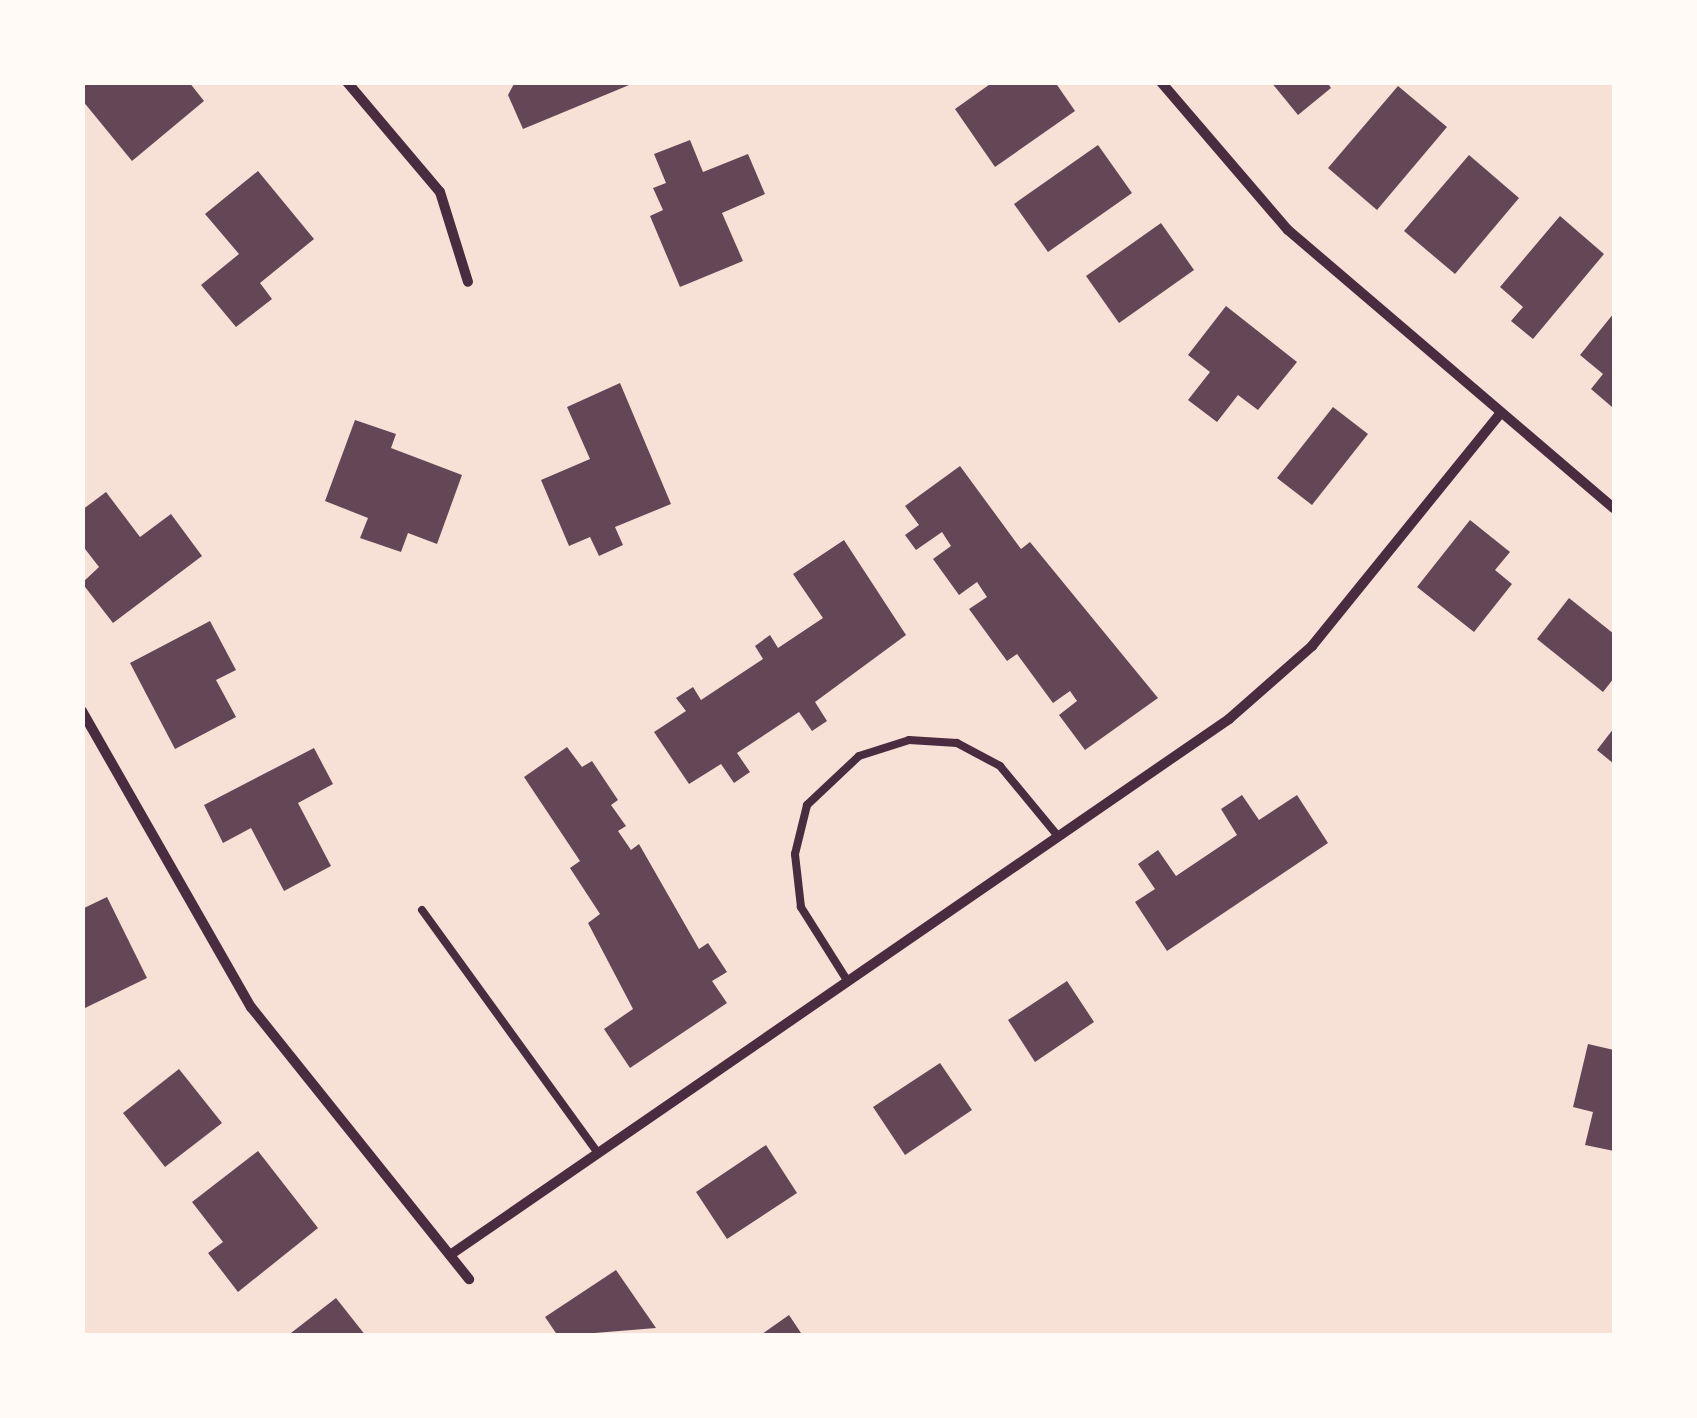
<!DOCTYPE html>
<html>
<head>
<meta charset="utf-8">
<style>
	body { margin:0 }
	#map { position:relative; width:1697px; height:1418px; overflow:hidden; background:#f7e1d7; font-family:Helvetica,sans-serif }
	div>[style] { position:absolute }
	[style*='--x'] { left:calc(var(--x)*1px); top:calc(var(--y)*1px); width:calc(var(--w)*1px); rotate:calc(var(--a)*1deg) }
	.building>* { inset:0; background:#644757 }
	.service>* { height:8px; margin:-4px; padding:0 4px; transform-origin:4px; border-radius:4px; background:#4a2c40 }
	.minor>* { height:10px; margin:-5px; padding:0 5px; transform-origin:5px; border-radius:5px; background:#4a2c40 }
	span { translate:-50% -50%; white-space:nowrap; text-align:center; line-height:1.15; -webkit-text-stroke:8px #fffaf5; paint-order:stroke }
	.frame { position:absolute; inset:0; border:85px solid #fffaf5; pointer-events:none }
</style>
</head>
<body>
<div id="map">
	<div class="building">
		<i style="clip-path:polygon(82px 82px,189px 82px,204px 101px,132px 161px,82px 100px)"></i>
		<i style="clip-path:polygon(515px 82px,634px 82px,634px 83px,523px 129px,508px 95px)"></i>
		<i style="clip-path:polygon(993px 82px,1055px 82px,1075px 111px,995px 167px,955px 109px)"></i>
		<i style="clip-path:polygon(1271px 82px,1327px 82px,1331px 88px,1298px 115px)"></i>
		<i style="clip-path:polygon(1398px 86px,1447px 127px,1377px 210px,1328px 168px)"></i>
		<i style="clip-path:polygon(690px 140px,703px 172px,748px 154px,765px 194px,722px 213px,743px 261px,680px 287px,650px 216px,663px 210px,653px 188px,666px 183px,654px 154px)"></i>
		<i style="clip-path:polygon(1098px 145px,1132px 193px,1048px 252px,1014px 204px)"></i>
		<i style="clip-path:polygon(1469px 155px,1519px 198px,1455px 274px,1404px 231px)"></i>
		<i style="clip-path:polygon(258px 171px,314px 239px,260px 283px,272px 299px,236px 327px,201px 285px,239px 254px,205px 214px)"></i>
		<i style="clip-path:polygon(1560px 216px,1604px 254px,1533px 339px,1511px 321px,1523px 307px,1500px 287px)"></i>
		<i style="clip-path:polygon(1161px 223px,1194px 270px,1119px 323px,1086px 276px)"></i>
		<i style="clip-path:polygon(1226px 306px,1297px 362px,1258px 410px,1238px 395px,1217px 422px,1188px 400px,1210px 372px,1188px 355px)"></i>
		<i style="clip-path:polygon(1614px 313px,1614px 404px,1612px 407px,1591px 389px,1603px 374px,1580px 355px)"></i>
		<i style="clip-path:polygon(620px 383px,671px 504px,615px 527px,623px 545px,599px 556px,590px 537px,569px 546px,541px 480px,590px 459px,567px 407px)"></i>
		<i style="clip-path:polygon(1333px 407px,1368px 434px,1312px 505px,1277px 478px)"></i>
		<i style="clip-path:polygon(355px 420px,396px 434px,391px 448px,462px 475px,437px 544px,408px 533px,401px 552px,360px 538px,368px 518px,325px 501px)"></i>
		<i style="clip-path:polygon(960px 466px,1021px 549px,1030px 542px,1158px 698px,1085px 750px,1059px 715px,1077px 701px,1070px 691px,1053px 703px,1017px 654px,1007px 661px,969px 609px,987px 597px,977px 582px,959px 595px,933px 559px,951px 546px,942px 532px,916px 550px,905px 535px,919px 525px,905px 506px)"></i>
		<i style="clip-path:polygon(106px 492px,140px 537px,171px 514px,202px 556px,113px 623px,82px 583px,99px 567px,82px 545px,82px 510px)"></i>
		<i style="clip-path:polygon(1470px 520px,1510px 552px,1495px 570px,1512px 584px,1474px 632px,1417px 587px)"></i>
		<i style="clip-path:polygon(844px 540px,906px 635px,815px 702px,827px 721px,812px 731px,799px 712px,737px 753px,750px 772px,734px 783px,721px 764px,689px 784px,654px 732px,686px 711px,676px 698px,693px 687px,701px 700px,763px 659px,755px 646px,770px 635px,778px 648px,823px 618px,793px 574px)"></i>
		<i style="clip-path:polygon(1569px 598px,1614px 634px,1614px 678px,1603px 692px,1537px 639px)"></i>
		<i style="clip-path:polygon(210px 621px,236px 670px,216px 680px,236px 717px,175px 749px,130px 663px)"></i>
		<i style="clip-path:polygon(1614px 728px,1614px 764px,1597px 750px)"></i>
		<i style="clip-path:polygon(567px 747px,582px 767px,592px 761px,618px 800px,611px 805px,626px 826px,618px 831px,631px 850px,639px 844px,699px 949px,708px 943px,727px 972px,712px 981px,727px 1003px,630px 1068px,604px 1029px,633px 1009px,588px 923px,600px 914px,570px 868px,580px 861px,524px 777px)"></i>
		<i style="clip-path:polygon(314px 748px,333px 784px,298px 803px,331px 866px,284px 891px,251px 828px,223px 843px,204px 805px)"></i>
		<i style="clip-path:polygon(1242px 795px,1259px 820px,1297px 795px,1328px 843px,1167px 951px,1135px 902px,1155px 889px,1138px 864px,1158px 850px,1176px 876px,1237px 835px,1221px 809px)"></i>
		<i style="clip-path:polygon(107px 897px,147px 978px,85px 1008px,82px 909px)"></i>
		<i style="clip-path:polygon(1067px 981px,1094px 1022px,1035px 1062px,1008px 1020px)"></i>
		<i style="clip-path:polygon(1588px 1044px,1614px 1050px,1614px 1151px,1585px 1145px,1593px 1112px,1573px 1107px)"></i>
		<i style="clip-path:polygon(940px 1063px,972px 1110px,905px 1155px,873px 1107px)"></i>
		<i style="clip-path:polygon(179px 1069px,222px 1123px,165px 1167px,123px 1113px)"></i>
		<i style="clip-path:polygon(766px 1145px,797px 1193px,727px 1239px,696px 1192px)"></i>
		<i style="clip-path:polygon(258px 1151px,318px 1228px,238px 1292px,208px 1253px,223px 1242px,192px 1202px)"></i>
		<i style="clip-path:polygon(616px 1270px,656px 1328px,558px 1336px,545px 1317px)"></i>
		<i style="clip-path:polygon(336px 1298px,366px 1336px,293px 1336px,291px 1333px)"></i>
		<i style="clip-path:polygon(789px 1315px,803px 1336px,759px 1336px)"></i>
	</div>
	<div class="service">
		<i style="--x:422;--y:910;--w:294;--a:54.1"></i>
		<i style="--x:845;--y:977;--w:83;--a:-122.2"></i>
		<i style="--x:801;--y:907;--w:53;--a:-96.5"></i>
		<i style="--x:795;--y:854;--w:50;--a:-76.2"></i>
		<i style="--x:807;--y:805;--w:71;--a:-43.3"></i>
		<i style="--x:859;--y:756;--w:52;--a:-17.7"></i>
		<i style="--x:909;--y:740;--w:48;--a:3.6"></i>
		<i style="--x:957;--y:743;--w:49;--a:28.1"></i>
		<i style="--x:1000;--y:766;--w:89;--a:50.4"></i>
	</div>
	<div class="minor">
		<i style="--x:347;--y:82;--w:144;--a:49.8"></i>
		<i style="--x:440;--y:192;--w:94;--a:72.7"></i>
		<i style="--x:1161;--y:82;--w:195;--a:49.4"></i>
		<i style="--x:1288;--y:230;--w:428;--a:40.5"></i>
		<i style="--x:82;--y:711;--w:341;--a:60.3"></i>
		<i style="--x:251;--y:1007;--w:349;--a:51.3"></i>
		<i style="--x:450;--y:1255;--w:946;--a:-34.53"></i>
		<i style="--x:1229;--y:719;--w:111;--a:-41.3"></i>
		<i style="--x:1312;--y:646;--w:299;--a:-51"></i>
	</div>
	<div class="frame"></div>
</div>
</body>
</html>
